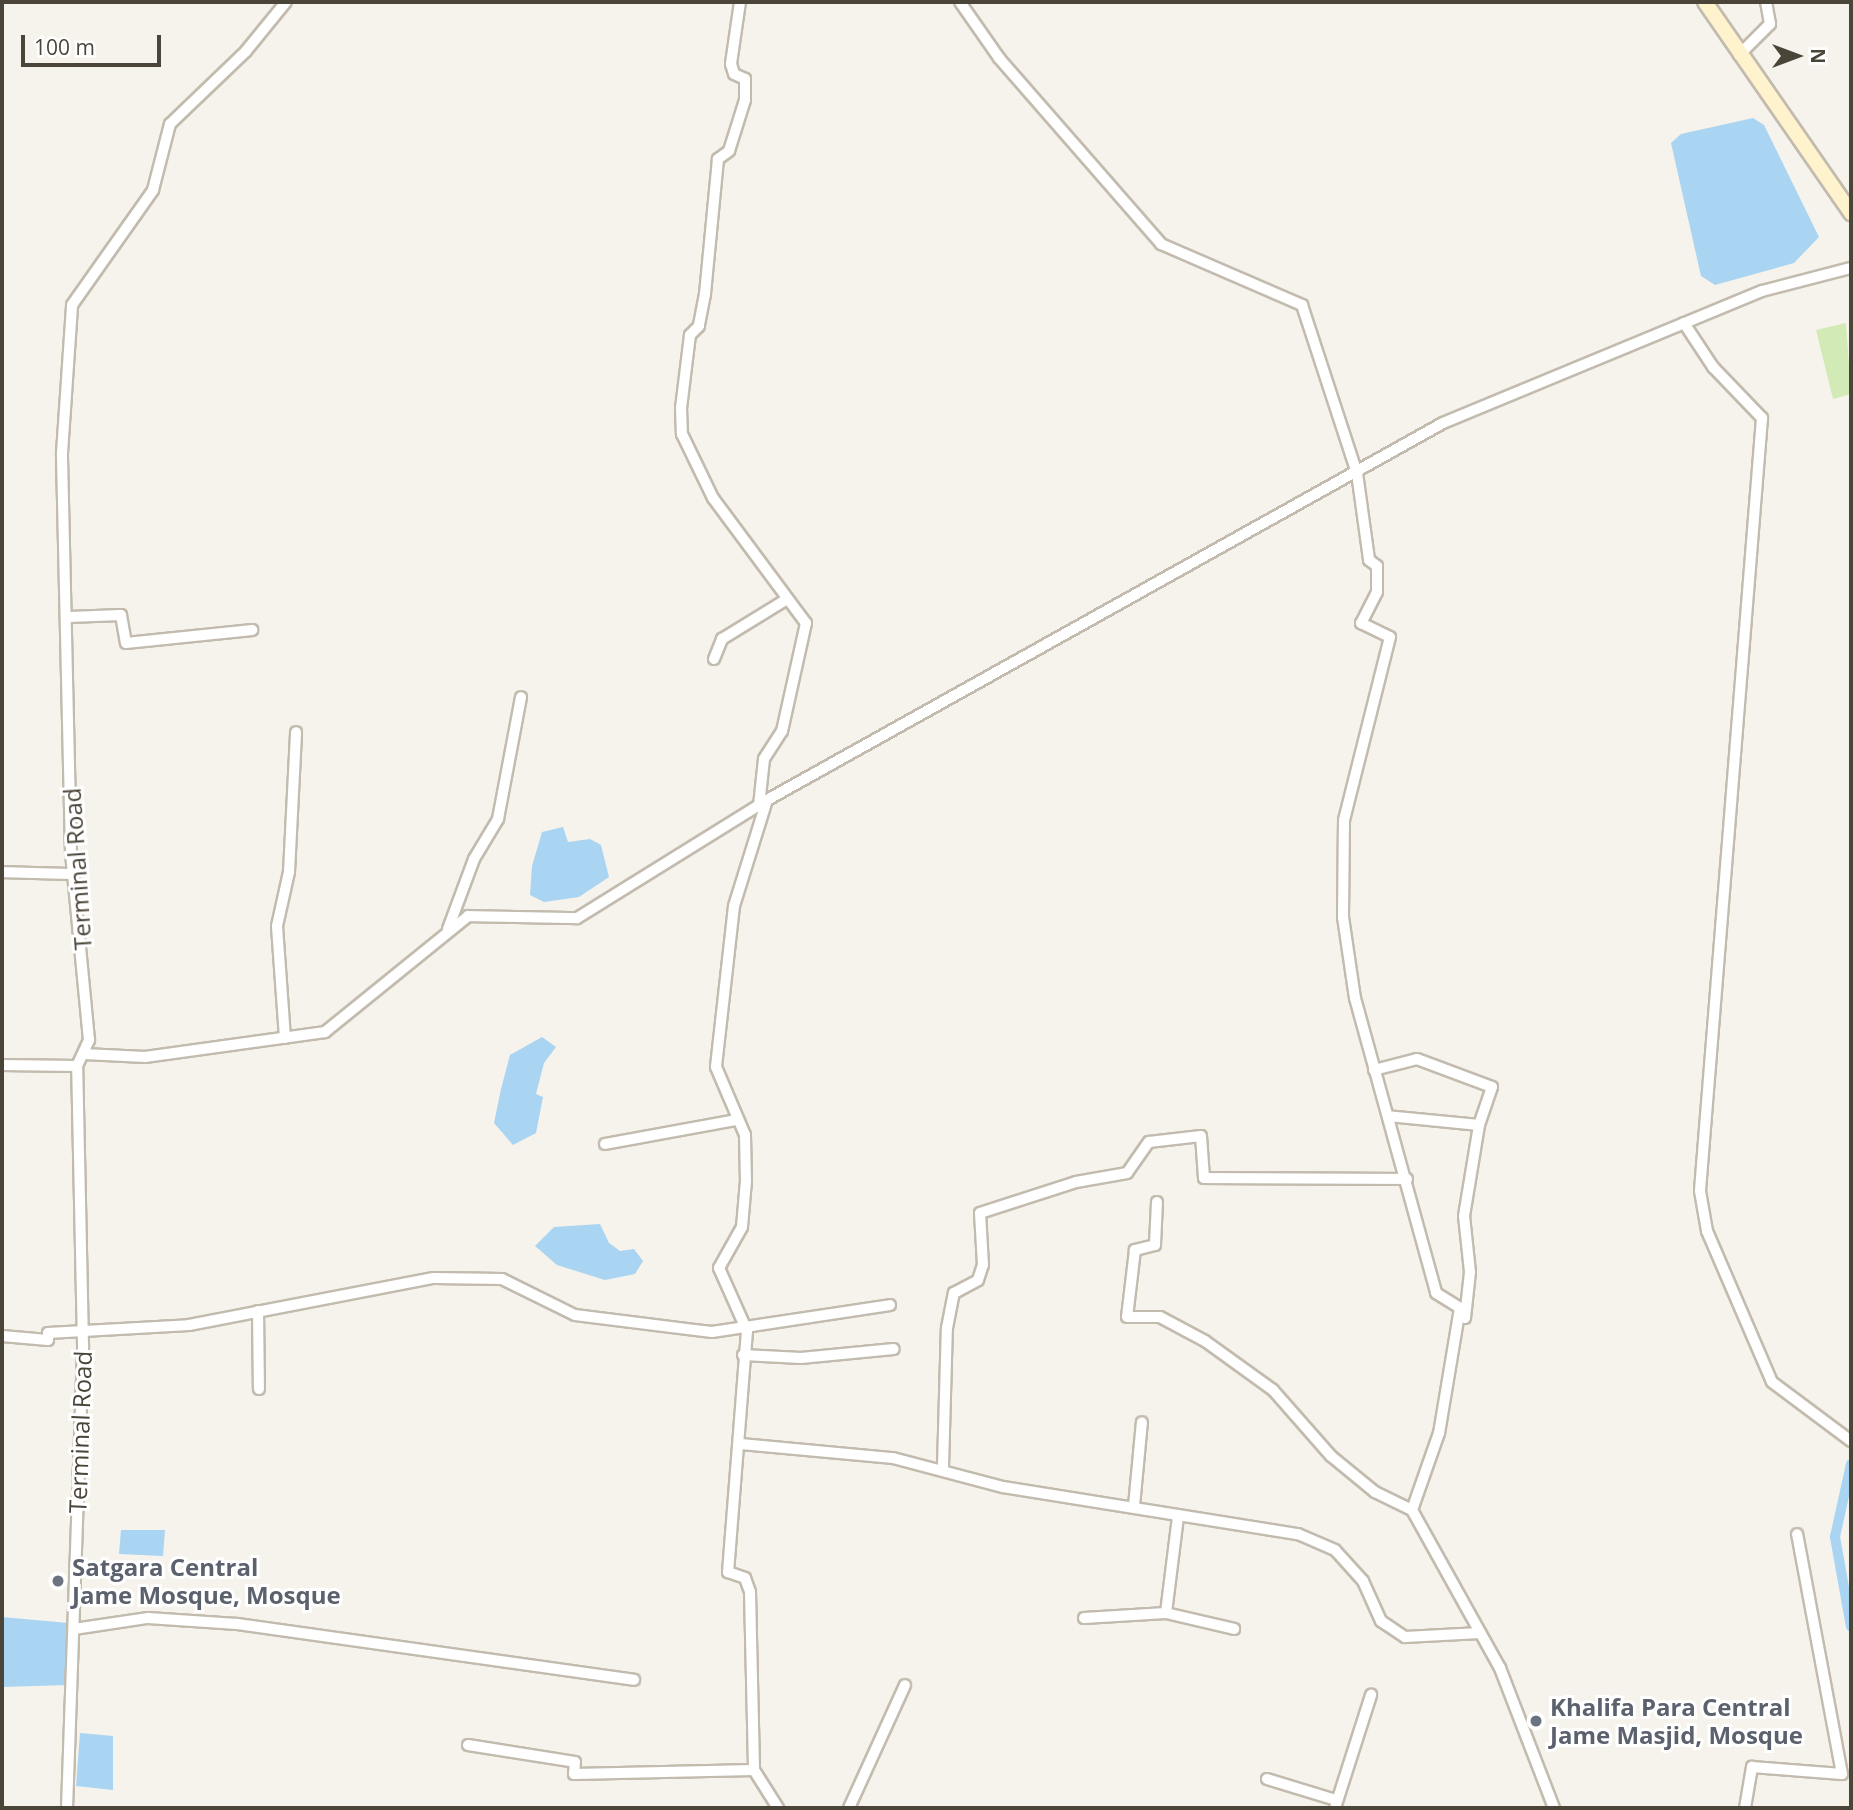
<!DOCTYPE html>
<html>
<head>
<meta charset="utf-8">
<style>
	body { margin:0 }
	#map { position:relative; width:1853px; height:1810px; overflow:hidden; background:#f6f3ec; font-family:"Open Sans",sans-serif }
	div>[style] { position:absolute }
	[style*='--x'] { left:calc(var(--x)*1px); top:calc(var(--y)*1px); width:calc(var(--w)*1px); rotate:calc(var(--a)*1deg) }
	.green>* { inset:0; background:#d2eab5 }
	.water>* { inset:0; background:#a9d4f2 }
	.canal>* { height:10px; margin:-5px; padding:0 5px; transform-origin:5px; border-radius:5px; background:#a9d4f2 }
	.roads { filter:drop-shadow(2px 0 #c2bbae) drop-shadow(-2px 0 #c2bbae) drop-shadow(0 2px #c2bbae) drop-shadow(0 -2px #c2bbae) }
	.street>* { height:10px; margin:-5px; padding:0 5px; transform-origin:5px; border-radius:5px; background:#fff }
	.secondary>* { height:14px; margin:-7px; padding:0 7px; transform-origin:7px; border-radius:7px; background:#fff3cd }
	.dots>* { width:19px; height:19px; translate:-50% -50%; box-sizing:border-box; border:4px solid #fff; border-radius:50% }
	span { translate:-50% -50%; white-space:nowrap; text-align:center; line-height:1.15; -webkit-text-stroke:6px #fff; paint-order:stroke }
	.street-label { font-size:24px; color:#4b4439 }
	.worship-label { font-size:24px; color:#5b616d; font-weight:700 }
	.left { translate:0 -50%; text-align:left }
	.frame { position:absolute; inset:0; border:4px solid #4b4439; pointer-events:none }
	.north { position:absolute; left:1762px; top:21px; width:70px; height:70px; -webkit-text-stroke:5px #fff; paint-order:stroke; rotate:90deg; font-size:19px; font-weight:700; line-height:28px; text-align:center; color:#4b4439 }
	.north::after { content:''; display:block; margin:auto; width:24px; height:32px; background:#4b4439; clip-path:polygon(50% 0,100% 100%,50% 72%,0 100%) }
	.scale { position:absolute; left:21px; top:35px; width:140px; height:32px; box-sizing:border-box; border:4px solid #4b4439; border-top:0; padding-left:9px; font-size:21px; line-height:24px; white-space:nowrap; color:#4b4439; -webkit-text-stroke:5px #fff; paint-order:stroke }
</style>
</head>
<body>
<div id="map">
	<div class="green">
		<i style="clip-path:polygon(1846px 323px,1851px 394px,1833px 399px,1816px 330px)"></i>
	</div>
	<div class="water">
		<i style="clip-path:polygon(1753px 118px,1764px 125px,1819px 237px,1794px 263px,1715px 285px,1701px 276px,1671px 143px,1681px 134px)"></i>
		<i style="clip-path:polygon(563px 827px,568px 842px,590px 839px,601px 845px,609px 877px,579px 897px,544px 902px,530px 895px,532px 866px,542px 832px)"></i>
		<i style="clip-path:polygon(542px 1037px,556px 1047px,544px 1063px,536px 1094px,543px 1097px,536px 1133px,513px 1145px,494px 1123px,501px 1089px,510px 1055px)"></i>
		<i style="clip-path:polygon(600px 1224px,609px 1243px,620px 1251px,634px 1249px,643px 1261px,635px 1274px,605px 1280px,557px 1265px,535px 1246px,554px 1227px)"></i>
		<i style="clip-path:polygon(121px 1530px,165px 1530px,163px 1556px,119px 1554px)"></i>
		<i style="clip-path:polygon(2px 1617px,68px 1623px,67px 1685px,2px 1687px)"></i>
		<i style="clip-path:polygon(80px 1733px,113px 1736px,113px 1790px,76px 1786px)"></i>
	</div>
	<div class="canal">
		<i style="--x:1851;--y:1464;--w:75;--a:102.4"></i>
		<i style="--x:1835;--y:1537;--w:91;--a:79.9"></i>
	</div>
	<div class="roads">
		<div class="street">
			<i style="--x:740;--y:2;--w:63;--a:98.3"></i>
			<i style="--x:731;--y:64;--w:10;--a:73"></i>
			<i style="--x:734;--y:74;--w:12;--a:24"></i>
			<i style="--x:745;--y:79;--w:21;--a:90"></i>
			<i style="--x:745;--y:100;--w:53;--a:107.4"></i>
			<i style="--x:729;--y:151;--w:14;--a:144"></i>
			<i style="--x:718;--y:159;--w:136;--a:95.5"></i>
			<i style="--x:705;--y:294;--w:33;--a:101"></i>
			<i style="--x:699;--y:326;--w:13;--a:135"></i>
			<i style="--x:690;--y:335;--w:74;--a:97"></i>
			<i style="--x:681;--y:408;--w:26;--a:88"></i>
			<i style="--x:682;--y:434;--w:71;--a:64.2"></i>
			<i style="--x:713;--y:498;--w:156;--a:53.4"></i>
			<i style="--x:806;--y:623;--w:111;--a:102.5"></i>
			<i style="--x:782;--y:731;--w:33;--a:123"></i>
			<i style="--x:764;--y:759;--w:47;--a:96.1"></i>
			<i style="--x:960;--y:2;--w:68;--a:55.1"></i>
			<i style="--x:999;--y:58;--w:247;--a:48.9"></i>
			<i style="--x:1161;--y:244;--w:154;--a:23.4"></i>
			<i style="--x:1302;--y:305;--w:177;--a:71.9"></i>
			<i style="--x:1357;--y:473;--w:88;--a:82.1"></i>
			<i style="--x:1369;--y:560;--w:10;--a:37"></i>
			<i style="--x:1377;--y:566;--w:26;--a:90"></i>
			<i style="--x:1377;--y:592;--w:35;--a:117"></i>
			<i style="--x:1361;--y:623;--w:32;--a:26"></i>
			<i style="--x:1390;--y:637;--w:189;--a:104.1"></i>
			<i style="--x:1344;--y:820;--w:97;--a:90.6"></i>
			<i style="--x:1343;--y:917;--w:82;--a:81.6"></i>
			<i style="--x:1355;--y:998;--w:306;--a:74.6"></i>
			<i style="--x:1436;--y:1293;--w:28;--a:32"></i>
			<i style="--x:1460;--y:1308;--w:127;--a:99.5"></i>
			<i style="--x:1439;--y:1433;--w:82;--a:109.3"></i>
			<i style="--x:1739;--y:55;--w:44;--a:-45"></i>
			<i style="--x:1770;--y:24;--w:22;--a:-100"></i>
			<i style="--x:1684;--y:323;--w:53;--a:56.6"></i>
			<i style="--x:1713;--y:367;--w:71;--a:46.1"></i>
			<i style="--x:1762;--y:418;--w:775;--a:94.59"></i>
			<i style="--x:1700;--y:1191;--w:41;--a:80.1"></i>
			<i style="--x:1707;--y:1231;--w:164;--a:66.7"></i>
			<i style="--x:1772;--y:1382;--w:99;--a:36.8"></i>
			<i style="--x:69;--y:617;--w:52;--a:-2.2"></i>
			<i style="--x:121;--y:615;--w:28;--a:80"></i>
			<i style="--x:126;--y:643;--w:127;--a:-5.9"></i>
			<i style="--x:714;--y:659;--w:22;--a:-68"></i>
			<i style="--x:722;--y:639;--w:76;--a:-31.6"></i>
			<i style="--x:767;--y:800;--w:111;--a:107.3"></i>
			<i style="--x:734;--y:906;--w:162;--a:96.4"></i>
			<i style="--x:716;--y:1067;--w:74;--a:66.9"></i>
			<i style="--x:745;--y:1135;--w:46;--a:88.8"></i>
			<i style="--x:746;--y:1181;--w:46;--a:95"></i>
			<i style="--x:742;--y:1227;--w:47;--a:119.3"></i>
			<i style="--x:719;--y:1268;--w:69;--a:66"></i>
			<i style="--x:747;--y:1331;--w:242;--a:94.5"></i>
			<i style="--x:728;--y:1572;--w:18;--a:19"></i>
			<i style="--x:745;--y:1578;--w:15;--a:70"></i>
			<i style="--x:750;--y:1592;--w:178;--a:88.7"></i>
			<i style="--x:754;--y:1770;--w:45;--a:57.7"></i>
			<i style="--x:2;--y:872;--w:73;--a:1.6"></i>
			<i style="--x:448;--y:929;--w:75;--a:-69.6"></i>
			<i style="--x:474;--y:859;--w:47;--a:-59"></i>
			<i style="--x:498;--y:819;--w:124;--a:-79.3"></i>
			<i style="--x:285;--y:1038;--w:112;--a:-94.1"></i>
			<i style="--x:277;--y:926;--w:55;--a:-77.5"></i>
			<i style="--x:289;--y:872;--w:140;--a:-87.1"></i>
			<i style="--x:84;--y:1054;--w:61;--a:2.8"></i>
			<i style="--x:145;--y:1057;--w:182;--a:-7.9"></i>
			<i style="--x:325;--y:1032;--w:184;--a:-39"></i>
			<i style="--x:468;--y:916;--w:109;--a:1.1"></i>
			<i style="--x:577;--y:918;--w:224;--a:-31.8"></i>
			<i style="--x:767;--y:800;--w:774;--a:-29.15"></i>
			<i style="--x:1443;--y:423;--w:345;--a:-22.5"></i>
			<i style="--x:1762;--y:291;--w:92;--a:-14.5"></i>
			<i style="--x:2;--y:1065;--w:75;--a:0.8"></i>
			<i style="--x:1374;--y:1070;--w:44;--a:-14.3"></i>
			<i style="--x:1417;--y:1059;--w:80;--a:20.5"></i>
			<i style="--x:1492;--y:1087;--w:40;--a:108.9"></i>
			<i style="--x:1479;--y:1125;--w:91;--a:-174.4"></i>
			<i style="--x:605;--y:1144;--w:133;--a:-10.4"></i>
			<i style="--x:1157;--y:1202;--w:43;--a:92.7"></i>
			<i style="--x:1155;--y:1245;--w:21;--a:166"></i>
			<i style="--x:1135;--y:1250;--w:67;--a:96.8"></i>
			<i style="--x:1127;--y:1317;--w:33;--a:0"></i>
			<i style="--x:1160;--y:1317;--w:51;--a:28.1"></i>
			<i style="--x:1205;--y:1341;--w:84;--a:35.8"></i>
			<i style="--x:1273;--y:1390;--w:88;--a:48.7"></i>
			<i style="--x:1331;--y:1456;--w:57;--a:39.3"></i>
			<i style="--x:1375;--y:1492;--w:41;--a:25.9"></i>
			<i style="--x:1412;--y:1510;--w:181;--a:60.9"></i>
			<i style="--x:1500;--y:1668;--w:150;--a:68.9"></i>
			<i style="--x:258;--y:1311;--w:78;--a:89.3"></i>
			<i style="--x:1465;--y:1318;--w:46;--a:-83.8"></i>
			<i style="--x:1470;--y:1272;--w:56;--a:-96.1"></i>
			<i style="--x:1464;--y:1216;--w:92;--a:-80.6"></i>
			<i style="--x:2;--y:1336;--w:46;--a:5"></i>
			<i style="--x:48;--y:1340;--w:7;--a:-90"></i>
			<i style="--x:48;--y:1333;--w:141;--a:-3.2"></i>
			<i style="--x:189;--y:1325;--w:249;--a:-10.9"></i>
			<i style="--x:434;--y:1278;--w:68;--a:0.8"></i>
			<i style="--x:502;--y:1279;--w:81;--a:26.3"></i>
			<i style="--x:575;--y:1315;--w:138;--a:7.1"></i>
			<i style="--x:712;--y:1332;--w:180;--a:-8.6"></i>
			<i style="--x:743;--y:1355;--w:58;--a:3"></i>
			<i style="--x:801;--y:1358;--w:93;--a:-5.5"></i>
			<i style="--x:741;--y:1444;--w:153;--a:5.3"></i>
			<i style="--x:893;--y:1458;--w:114;--a:14.8"></i>
			<i style="--x:1003;--y:1487;--w:299;--a:9.1"></i>
			<i style="--x:1298;--y:1534;--w:40;--a:23.4"></i>
			<i style="--x:1335;--y:1550;--w:42;--a:47.9"></i>
			<i style="--x:1363;--y:1581;--w:44;--a:65.8"></i>
			<i style="--x:1381;--y:1621;--w:29;--a:34"></i>
			<i style="--x:1405;--y:1637;--w:75;--a:-3.1"></i>
			<i style="--x:943;--y:1467;--w:139;--a:-88.4"></i>
			<i style="--x:947;--y:1328;--w:36;--a:-79"></i>
			<i style="--x:954;--y:1293;--w:27;--a:-28"></i>
			<i style="--x:978;--y:1280;--w:16;--a:-72"></i>
			<i style="--x:983;--y:1265;--w:52;--a:-93.3"></i>
			<i style="--x:980;--y:1213;--w:101;--a:-17.9"></i>
			<i style="--x:1076;--y:1182;--w:52;--a:-10"></i>
			<i style="--x:1127;--y:1173;--w:38;--a:-55"></i>
			<i style="--x:1149;--y:1142;--w:52;--a:-6.6"></i>
			<i style="--x:1201;--y:1136;--w:42;--a:85.9"></i>
			<i style="--x:1204;--y:1178;--w:203;--a:0.3"></i>
			<i style="--x:1134;--y:1506;--w:84;--a:-84.6"></i>
			<i style="--x:1166;--y:1613;--w:70;--a:13.2"></i>
			<i style="--x:1084;--y:1618;--w:82;--a:-3.5"></i>
			<i style="--x:1166;--y:1613;--w:97;--a:-82.9"></i>
			<i style="--x:74;--y:1629;--w:75;--a:-8.5"></i>
			<i style="--x:148;--y:1618;--w:89;--a:3.9"></i>
			<i style="--x:237;--y:1624;--w:401;--a:8"></i>
			<i style="--x:468;--y:1745;--w:108;--a:9"></i>
			<i style="--x:575;--y:1762;--w:12;--a:95"></i>
			<i style="--x:574;--y:1774;--w:180;--a:-1.3"></i>
			<i style="--x:1267;--y:1779;--w:72;--a:16.9"></i>
			<i style="--x:67;--y:1808;--w:463;--a:-88"></i>
			<i style="--x:83;--y:1345;--w:279;--a:-91.2"></i>
			<i style="--x:77;--y:1066;--w:29;--a:-65"></i>
			<i style="--x:89;--y:1040;--w:187;--a:-95.5"></i>
			<i style="--x:71;--y:854;--w:401;--a:-91.3"></i>
			<i style="--x:62;--y:453;--w:148;--a:-86.1"></i>
			<i style="--x:72;--y:305;--w:141;--a:-54.8"></i>
			<i style="--x:153;--y:190;--w:68;--a:-75.6"></i>
			<i style="--x:170;--y:124;--w:105;--a:-43.8"></i>
			<i style="--x:246;--y:51;--w:63;--a:-50.8"></i>
			<i style="--x:849;--y:1808;--w:135;--a:-65.5"></i>
			<i style="--x:1335;--y:1808;--w:119;--a:-72.3"></i>
			<i style="--x:1745;--y:1808;--w:42;--a:-80.3"></i>
			<i style="--x:1752;--y:1767;--w:90;--a:4.4"></i>
			<i style="--x:1842;--y:1774;--w:244;--a:-100.6"></i>
		</div>
		<div class="secondary">
			<i style="--x:1705;--y:2;--w:257;--a:55.3"></i>
		</div>
	</div>
	<div class="dots">
		<i style="left:58px;top:1581px;background:#6b7280"></i>
		<i style="left:1536px;top:1721px;background:#6b7280"></i>
	</div>
	<div class="street-label">
		<span style="left:77px;top:869px;rotate:-94deg">Terminal Road</span>
		<span style="left:80px;top:1432px;rotate:-88deg">Terminal Road</span>
	</div>
	<div class="worship-label">
		<span class="left" style="left:72px;top:1581px">Satgara Central<br>Jame Mosque, Mosque</span>
		<span class="left" style="left:1550px;top:1721px">Khalifa Para Central<br>Jame Masjid, Mosque</span>
	</div>
	<div class="frame"></div>
	<div class="north">N</div>
	<div class="scale">100 m</div>
</div>
</body>
</html>
